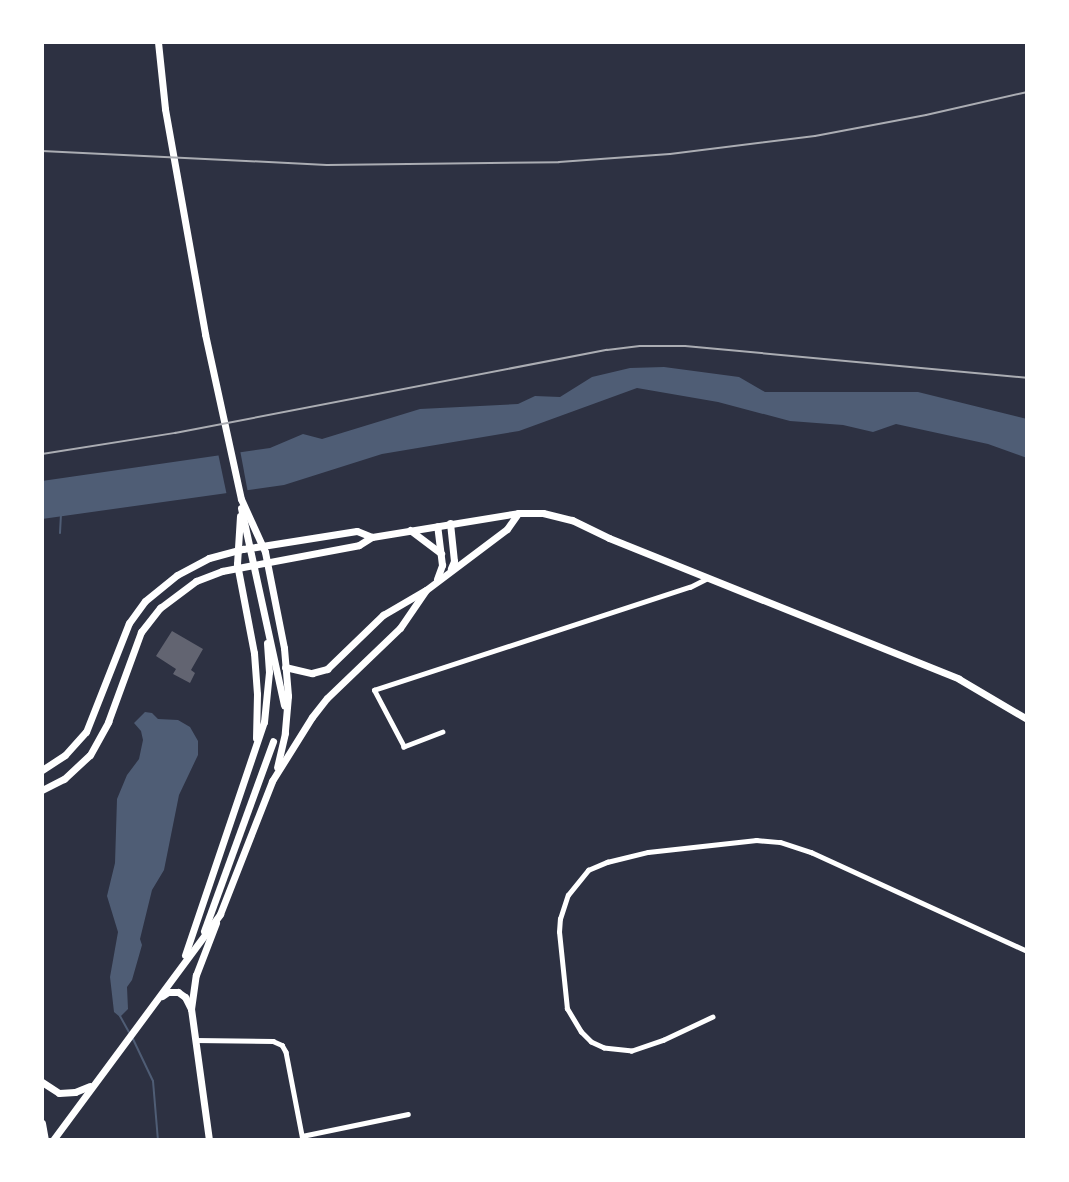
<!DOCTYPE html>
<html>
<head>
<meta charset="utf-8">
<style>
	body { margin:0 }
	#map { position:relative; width:1069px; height:1182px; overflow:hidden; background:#2d3142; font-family:"Public Sans",sans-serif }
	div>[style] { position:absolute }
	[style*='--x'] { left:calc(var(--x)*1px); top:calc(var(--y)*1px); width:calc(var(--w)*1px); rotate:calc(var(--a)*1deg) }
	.water>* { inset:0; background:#4f5d75 }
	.pier>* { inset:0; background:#2d3142 }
	.stream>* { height:2px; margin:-1px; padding:0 1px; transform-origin:1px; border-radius:1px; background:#4f5d75 }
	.building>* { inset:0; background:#626471 }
	.minor>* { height:4.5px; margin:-2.25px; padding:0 2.25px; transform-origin:2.25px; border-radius:2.25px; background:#fff }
	.secondary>* { height:7px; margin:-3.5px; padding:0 3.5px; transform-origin:3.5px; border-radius:3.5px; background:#fff }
	.rail>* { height:2px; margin:-1px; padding:0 1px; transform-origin:1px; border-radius:1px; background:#abadb3 }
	span { translate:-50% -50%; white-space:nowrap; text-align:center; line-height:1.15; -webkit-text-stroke:6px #fff; paint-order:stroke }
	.frame { position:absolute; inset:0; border:44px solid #fff; pointer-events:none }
</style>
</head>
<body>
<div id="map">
	<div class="water">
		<i style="clip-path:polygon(664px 367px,739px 377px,765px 392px,918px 392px,1027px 419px,1027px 458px,988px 444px,896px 424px,873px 432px,843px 425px,790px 421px,718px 402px,637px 388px,519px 431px,382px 454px,284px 485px,42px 519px,42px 481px,270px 448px,303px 434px,322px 439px,420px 409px,518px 404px,535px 396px,560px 397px,592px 377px,630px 368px)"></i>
		<i style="clip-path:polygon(145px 712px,152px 713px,158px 719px,178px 720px,190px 727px,198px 741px,198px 755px,179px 795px,164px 870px,152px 890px,140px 939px,142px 945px,132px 980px,127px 987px,128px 1009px,120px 1017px,114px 1012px,110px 977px,118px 932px,107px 896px,115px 863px,117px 799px,127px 775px,139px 759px,143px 740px,141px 731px,134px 723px)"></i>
	</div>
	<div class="pier">
		<i style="clip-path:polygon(240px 450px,248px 493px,227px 496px,218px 453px)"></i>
	</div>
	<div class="stream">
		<i style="--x:60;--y:533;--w:18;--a:-87"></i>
		<i style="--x:120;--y:1016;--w:18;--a:61"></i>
		<i style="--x:132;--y:1037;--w:49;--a:64.5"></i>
		<i style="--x:153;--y:1081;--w:59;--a:85.2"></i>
	</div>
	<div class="building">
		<i style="clip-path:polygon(172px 631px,203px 649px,191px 670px,195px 673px,190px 683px,173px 674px,176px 669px,156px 656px)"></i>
	</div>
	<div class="minor">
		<i style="--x:443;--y:732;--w:42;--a:159"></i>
		<i style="--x:404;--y:747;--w:64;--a:-117.8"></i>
		<i style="--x:374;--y:690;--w:332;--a:-18.1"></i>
		<i style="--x:690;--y:587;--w:20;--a:-27"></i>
		<i style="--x:713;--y:1017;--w:54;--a:154.9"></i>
		<i style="--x:664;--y:1040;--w:34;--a:161"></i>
		<i style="--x:632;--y:1051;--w:28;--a:-174"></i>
		<i style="--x:604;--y:1048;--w:14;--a:-155"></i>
		<i style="--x:591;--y:1042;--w:14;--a:-135"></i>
		<i style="--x:581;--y:1032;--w:27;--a:-121"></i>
		<i style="--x:567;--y:1009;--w:77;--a:-95.9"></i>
		<i style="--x:559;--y:932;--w:13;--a:-86"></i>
		<i style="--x:560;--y:919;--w:25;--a:-72"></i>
		<i style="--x:568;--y:895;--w:32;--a:-51"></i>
		<i style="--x:588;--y:870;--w:21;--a:-23"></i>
		<i style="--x:607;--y:862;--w:42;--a:-13.7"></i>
		<i style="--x:648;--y:852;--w:109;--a:-6.3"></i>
		<i style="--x:756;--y:840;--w:24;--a:5"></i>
		<i style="--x:780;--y:842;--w:33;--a:18"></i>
		<i style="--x:811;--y:852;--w:238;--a:24.6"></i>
		<i style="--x:195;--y:1040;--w:78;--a:0.7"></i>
		<i style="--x:273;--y:1041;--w:10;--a:24"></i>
		<i style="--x:282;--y:1045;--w:8;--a:60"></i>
		<i style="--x:286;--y:1052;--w:90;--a:79.1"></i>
		<i style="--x:302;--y:1136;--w:108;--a:-11.7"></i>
	</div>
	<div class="secondary">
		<i style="--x:158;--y:42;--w:67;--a:84"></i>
		<i style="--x:165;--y:109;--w:229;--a:79.9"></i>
		<i style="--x:205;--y:334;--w:169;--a:77.7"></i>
		<i style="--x:241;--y:499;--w:58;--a:65.6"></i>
		<i style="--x:265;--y:552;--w:98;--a:78.8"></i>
		<i style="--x:284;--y:648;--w:48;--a:85.2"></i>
		<i style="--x:288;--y:696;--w:37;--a:95"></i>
		<i style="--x:285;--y:733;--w:35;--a:103"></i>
		<i style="--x:241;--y:508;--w:202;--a:77.7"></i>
		<i style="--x:240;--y:516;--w:48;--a:93.6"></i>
		<i style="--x:237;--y:564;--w:91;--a:79.2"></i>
		<i style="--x:254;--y:653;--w:41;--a:85.8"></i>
		<i style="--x:257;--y:694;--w:44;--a:91.3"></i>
		<i style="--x:450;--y:523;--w:38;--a:84"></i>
		<i style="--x:454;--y:561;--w:8;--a:113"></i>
		<i style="--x:410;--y:530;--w:39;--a:37"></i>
		<i style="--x:437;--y:579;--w:15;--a:-70"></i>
		<i style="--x:442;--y:565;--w:39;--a:-97"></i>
		<i style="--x:285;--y:667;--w:28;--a:13"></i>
		<i style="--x:312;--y:673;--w:16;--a:-15"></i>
		<i style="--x:327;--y:669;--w:78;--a:-44"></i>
		<i style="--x:383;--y:615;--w:48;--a:-30.3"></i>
		<i style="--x:42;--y:770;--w:27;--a:-33"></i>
		<i style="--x:65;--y:755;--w:31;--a:-48"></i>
		<i style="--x:86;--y:732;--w:117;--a:-68.5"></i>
		<i style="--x:129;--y:623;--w:27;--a:-54"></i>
		<i style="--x:145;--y:601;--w:41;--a:-39.1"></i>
		<i style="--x:177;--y:575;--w:36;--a:-28"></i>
		<i style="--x:209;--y:558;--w:35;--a:-15"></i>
		<i style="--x:243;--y:549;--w:115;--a:-9"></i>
		<i style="--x:357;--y:531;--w:16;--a:22"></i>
		<i style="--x:42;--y:790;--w:25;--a:-27"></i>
		<i style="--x:64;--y:779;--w:35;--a:-43"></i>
		<i style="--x:90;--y:755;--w:38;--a:-61"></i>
		<i style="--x:108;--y:722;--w:96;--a:-69.9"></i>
		<i style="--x:141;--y:632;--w:31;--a:-52"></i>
		<i style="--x:160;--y:608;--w:45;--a:-36.9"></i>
		<i style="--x:196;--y:581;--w:28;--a:-21"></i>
		<i style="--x:222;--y:571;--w:139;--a:-10.7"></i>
		<i style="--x:359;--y:545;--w:15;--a:-32"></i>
		<i style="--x:372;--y:537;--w:148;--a:-9.3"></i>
		<i style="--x:518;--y:513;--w:25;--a:0"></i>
		<i style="--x:543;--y:513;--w:30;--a:14"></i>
		<i style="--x:572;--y:520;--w:41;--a:25.9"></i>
		<i style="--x:609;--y:538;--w:377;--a:21.9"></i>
		<i style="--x:959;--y:679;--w:79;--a:30.5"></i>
		<i style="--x:204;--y:931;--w:202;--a:-70"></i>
		<i style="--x:185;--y:955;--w:246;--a:-71.3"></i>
		<i style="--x:264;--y:722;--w:50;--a:-84.3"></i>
		<i style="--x:269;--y:672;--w:29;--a:-94"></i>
		<i style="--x:162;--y:996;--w:7;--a:-34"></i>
		<i style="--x:168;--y:992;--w:10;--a:0"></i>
		<i style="--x:178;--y:992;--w:9;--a:36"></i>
		<i style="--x:185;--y:997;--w:13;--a:63"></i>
		<i style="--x:42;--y:1082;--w:20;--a:33"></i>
		<i style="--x:59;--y:1093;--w:16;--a:-4"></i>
		<i style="--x:75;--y:1092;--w:16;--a:-22"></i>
		<i style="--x:42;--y:1123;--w:17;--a:80"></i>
		<i style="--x:53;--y:1140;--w:281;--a:-53.5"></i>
		<i style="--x:220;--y:914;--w:143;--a:-68.6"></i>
		<i style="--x:272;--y:781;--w:75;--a:-58"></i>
		<i style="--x:312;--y:717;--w:24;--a:-52"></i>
		<i style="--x:327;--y:698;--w:101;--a:-43.8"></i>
		<i style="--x:400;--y:628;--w:46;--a:-55.6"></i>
		<i style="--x:426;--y:590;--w:101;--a:-37"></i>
		<i style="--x:507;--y:529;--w:19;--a:-55"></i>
		<i style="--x:209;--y:1140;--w:132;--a:-97.8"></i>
		<i style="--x:191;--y:1009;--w:34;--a:-82"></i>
		<i style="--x:196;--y:975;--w:56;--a:-69"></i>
	</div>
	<div class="rail">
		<i style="--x:42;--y:151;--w:285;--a:2.8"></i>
		<i style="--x:327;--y:165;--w:232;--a:-0.7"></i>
		<i style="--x:559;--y:162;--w:111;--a:-4.1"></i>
		<i style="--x:670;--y:154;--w:146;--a:-7.1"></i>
		<i style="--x:815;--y:136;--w:113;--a:-10.7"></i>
		<i style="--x:926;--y:115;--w:104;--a:-12.8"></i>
		<i style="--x:42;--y:454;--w:135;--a:-9"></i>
		<i style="--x:175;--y:433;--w:440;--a:-10.9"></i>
		<i style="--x:607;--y:350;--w:33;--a:-7"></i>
		<i style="--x:640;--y:346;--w:45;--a:0"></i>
		<i style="--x:685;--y:346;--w:343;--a:5.3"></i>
	</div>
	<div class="frame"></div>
</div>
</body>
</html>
